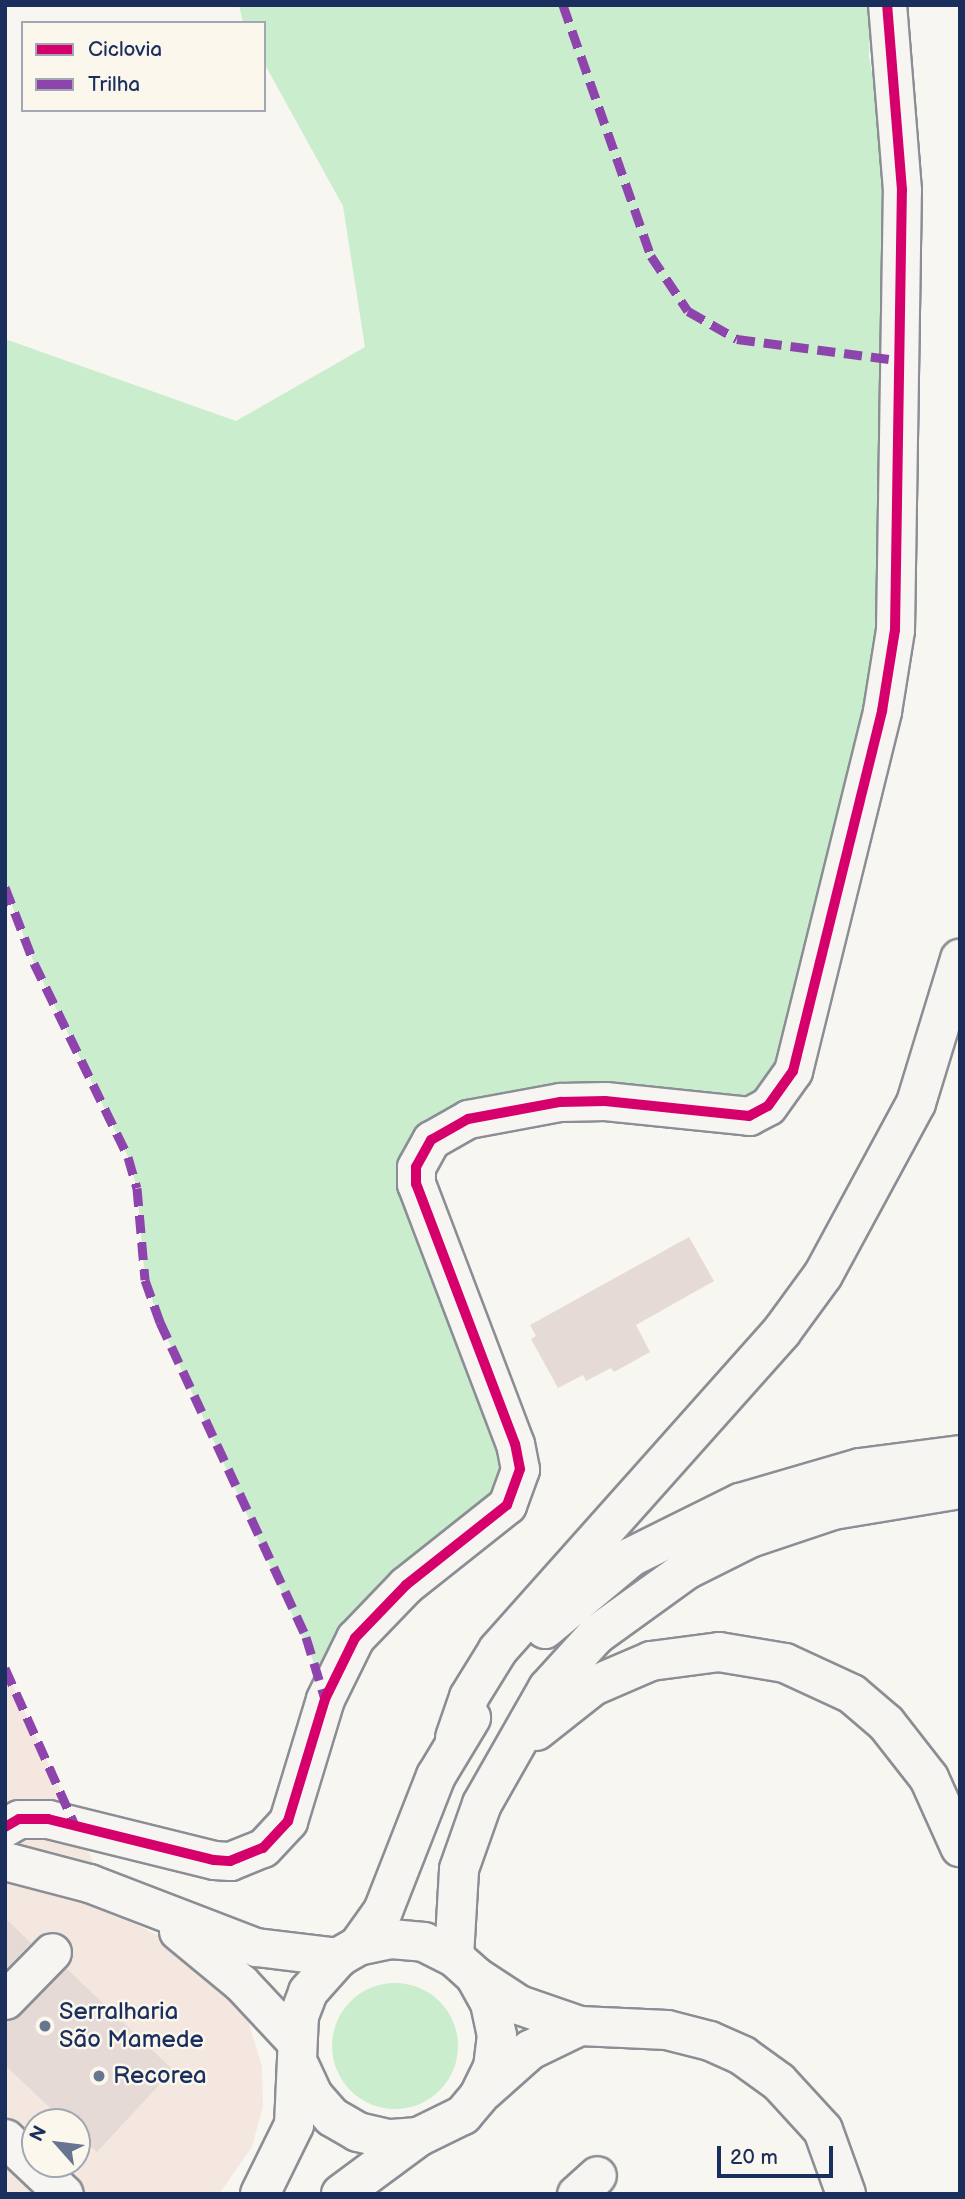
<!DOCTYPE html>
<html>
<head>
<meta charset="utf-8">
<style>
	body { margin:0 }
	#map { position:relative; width:965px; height:2199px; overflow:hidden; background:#f8f6f0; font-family:"Balsamiq Sans",sans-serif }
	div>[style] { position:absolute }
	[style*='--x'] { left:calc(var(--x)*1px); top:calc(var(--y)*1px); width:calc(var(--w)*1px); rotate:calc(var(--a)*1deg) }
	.built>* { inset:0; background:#f3e7e0 }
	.green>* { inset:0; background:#c9edcd }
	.round { border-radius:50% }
	.building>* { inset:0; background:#e6dad6 }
	.roads { filter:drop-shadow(2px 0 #8b8e94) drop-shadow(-2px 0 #8b8e94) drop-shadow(0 2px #8b8e94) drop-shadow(0 -2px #8b8e94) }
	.street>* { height:37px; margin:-18.5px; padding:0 18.5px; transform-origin:18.5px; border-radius:18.5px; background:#f6f5f1 }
	.primary>* { height:38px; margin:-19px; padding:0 19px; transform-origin:19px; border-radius:19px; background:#f6f5f1 }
	.highway>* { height:38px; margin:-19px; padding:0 19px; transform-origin:19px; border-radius:19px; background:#f6f5f1 }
	.quiet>* { height:9px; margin-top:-4.5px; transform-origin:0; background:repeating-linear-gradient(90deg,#8e44ad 0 18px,transparent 0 27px) }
	.cycleway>* { height:10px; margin:-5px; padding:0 5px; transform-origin:5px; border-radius:5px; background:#d6006c }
	.dots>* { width:19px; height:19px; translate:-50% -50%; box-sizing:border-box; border:4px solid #fbf7ec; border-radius:50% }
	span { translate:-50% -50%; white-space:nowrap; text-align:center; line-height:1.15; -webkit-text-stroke:5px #fbf7ec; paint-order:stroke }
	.poi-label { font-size:24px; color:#1b2f5e }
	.left { translate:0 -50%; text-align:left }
	.frame { position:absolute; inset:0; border:7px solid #1b2f5e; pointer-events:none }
	.legend { position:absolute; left:21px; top:21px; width:245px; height:91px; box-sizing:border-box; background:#fbf7ec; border:2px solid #a1a7b3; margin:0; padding:9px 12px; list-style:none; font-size:21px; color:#1b2f5e }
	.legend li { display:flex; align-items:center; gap:14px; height:35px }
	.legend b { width:35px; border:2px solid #a1a7b3 }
	.north { position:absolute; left:21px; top:2108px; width:70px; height:70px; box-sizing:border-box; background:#fbf7ec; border:2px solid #a1a7b3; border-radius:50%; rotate:298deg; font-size:19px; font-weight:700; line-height:28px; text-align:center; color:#1b2f5e }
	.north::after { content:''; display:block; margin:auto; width:24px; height:32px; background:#687591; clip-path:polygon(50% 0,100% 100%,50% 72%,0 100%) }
	.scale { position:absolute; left:717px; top:2146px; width:116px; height:32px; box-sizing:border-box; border:4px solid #1b2f5e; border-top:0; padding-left:9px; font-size:21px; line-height:24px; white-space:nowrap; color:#1b2f5e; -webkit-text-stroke:5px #fbf7ec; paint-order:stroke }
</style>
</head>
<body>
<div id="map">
	<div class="built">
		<i style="clip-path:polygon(evenodd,5px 1668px,117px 1915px,161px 1937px,228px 1988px,248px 2021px,262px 2066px,263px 2106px,252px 2147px,219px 2194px,5px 2194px,5px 1668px,35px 2122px,77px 2122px,77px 2164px,35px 2164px,35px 2122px)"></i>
	</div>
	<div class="green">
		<i style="clip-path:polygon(239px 5px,870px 5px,869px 56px,886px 156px,881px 349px,885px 596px,872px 705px,777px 1073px,757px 1097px,723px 1101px,595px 1085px,499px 1094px,443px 1112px,417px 1128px,402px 1156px,503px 1440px,503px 1484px,320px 1676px,160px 1322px,145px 1280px,137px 1188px,128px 1157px,34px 963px,5px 887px,5px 339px,236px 421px,365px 347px,343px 206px,264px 63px,264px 23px,243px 23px)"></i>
		<i class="round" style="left:332px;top:1983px;width:126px;height:126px"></i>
	</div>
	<div class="building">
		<i style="clip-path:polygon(689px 1237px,714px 1281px,636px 1325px,650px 1352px,614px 1372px,611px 1368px,586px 1381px,583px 1375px,558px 1388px,531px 1339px,536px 1336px,530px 1325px)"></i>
		<i style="clip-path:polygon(5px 1918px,31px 1943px,5px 1970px)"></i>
		<i style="clip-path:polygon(66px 1968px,173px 2070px,97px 2152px,77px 2133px,77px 2122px,65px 2122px,5px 2065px,5px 2020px,20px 2015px)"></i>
	</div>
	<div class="roads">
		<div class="street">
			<i style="--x:5;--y:1827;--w:16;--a:-30"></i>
			<i style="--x:19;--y:1819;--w:29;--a:0"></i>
			<i style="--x:48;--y:1819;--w:171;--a:13.9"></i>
			<i style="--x:214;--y:1860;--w:16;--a:4"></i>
			<i style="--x:230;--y:1861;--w:35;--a:-22"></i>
			<i style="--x:263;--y:1848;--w:37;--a:-47"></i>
			<i style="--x:288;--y:1821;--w:127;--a:-73.1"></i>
			<i style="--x:325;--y:1699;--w:68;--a:-63.8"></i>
			<i style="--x:355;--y:1638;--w:74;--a:-46.1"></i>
			<i style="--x:406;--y:1585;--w:129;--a:-38.4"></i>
			<i style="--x:507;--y:1505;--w:38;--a:-70"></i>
			<i style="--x:520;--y:1469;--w:25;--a:-101"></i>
			<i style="--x:515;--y:1444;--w:278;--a:-110.8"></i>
			<i style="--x:416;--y:1184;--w:17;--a:-90"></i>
			<i style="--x:416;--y:1167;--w:31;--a:-61"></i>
			<i style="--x:431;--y:1140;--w:43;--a:-29.6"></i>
			<i style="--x:468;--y:1119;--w:94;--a:-10.5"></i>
			<i style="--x:560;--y:1102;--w:45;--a:-1.3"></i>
			<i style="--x:605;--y:1101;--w:145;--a:5.9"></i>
			<i style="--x:749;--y:1116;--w:21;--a:-28"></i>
			<i style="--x:768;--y:1106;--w:43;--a:-54.5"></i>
			<i style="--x:793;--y:1071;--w:371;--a:-76.1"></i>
			<i style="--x:882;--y:711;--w:82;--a:-80.9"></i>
			<i style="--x:895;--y:630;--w:440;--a:-89.1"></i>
			<i style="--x:902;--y:190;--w:186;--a:-94.6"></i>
			<i style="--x:5;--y:1861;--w:87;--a:14.7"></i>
			<i style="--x:89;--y:1883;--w:179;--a:21"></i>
			<i style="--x:256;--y:1947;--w:84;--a:6.9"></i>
			<i style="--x:178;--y:1931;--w:82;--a:39.5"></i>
			<i style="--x:241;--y:1983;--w:81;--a:47"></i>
			<i style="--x:5;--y:2000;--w:67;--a:-45.6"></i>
			<i style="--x:5;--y:2138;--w:81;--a:43.5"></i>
			<i style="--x:576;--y:2194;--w:28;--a:-42"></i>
		</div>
		<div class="primary">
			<i style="--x:475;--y:1976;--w:53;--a:33.4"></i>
			<i style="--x:519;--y:2005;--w:65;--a:19"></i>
			<i style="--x:580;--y:2026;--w:87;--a:2.6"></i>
			<i style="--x:667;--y:2030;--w:44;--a:14.3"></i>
			<i style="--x:710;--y:2041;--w:36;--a:24"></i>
			<i style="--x:743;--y:2056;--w:44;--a:35.8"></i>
			<i style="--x:779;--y:2082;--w:65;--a:47.5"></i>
			<i style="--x:823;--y:2130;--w:68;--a:70.2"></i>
			<i style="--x:484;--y:2091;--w:62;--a:-41.7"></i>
			<i style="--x:530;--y:2050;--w:55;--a:-25.6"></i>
			<i style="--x:260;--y:2194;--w:77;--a:-63.8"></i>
			<i style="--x:294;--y:2125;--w:109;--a:-87.4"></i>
			<i style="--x:299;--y:2016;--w:26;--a:-69"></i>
			<i style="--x:308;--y:1992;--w:47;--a:-48.5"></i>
			<i style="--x:339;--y:1957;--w:22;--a:-30"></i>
			<i style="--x:358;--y:1946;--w:34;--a:-12"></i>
			<i style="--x:391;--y:1939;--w:33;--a:5"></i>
			<i style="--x:424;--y:1942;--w:34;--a:27"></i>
			<i style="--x:454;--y:1957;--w:28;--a:42"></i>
			<i style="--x:475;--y:1976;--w:31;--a:61"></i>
			<i style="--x:490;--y:2003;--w:33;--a:78"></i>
			<i style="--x:497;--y:2035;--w:32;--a:97"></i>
			<i style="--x:493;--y:2067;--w:32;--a:116"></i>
			<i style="--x:479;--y:2096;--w:25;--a:130"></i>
			<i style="--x:463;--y:2115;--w:50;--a:153.9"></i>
			<i style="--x:418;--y:2137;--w:30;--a:176"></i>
			<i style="--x:388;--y:2139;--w:31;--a:-167"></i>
			<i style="--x:358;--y:2132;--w:30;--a:-150"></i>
			<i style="--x:332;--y:2117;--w:29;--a:-131"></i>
			<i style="--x:313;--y:2095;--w:31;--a:-115"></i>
			<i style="--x:341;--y:2194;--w:96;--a:-36.5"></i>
		</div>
		<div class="highway">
			<i style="--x:545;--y:1629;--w:112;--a:-39.9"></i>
			<i style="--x:631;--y:1557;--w:122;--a:-26.4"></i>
			<i style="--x:740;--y:1503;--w:125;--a:-16.3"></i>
			<i style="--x:860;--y:1468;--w:101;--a:-7.4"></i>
			<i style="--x:536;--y:1731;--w:73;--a:-38.3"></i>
			<i style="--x:593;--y:1686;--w:63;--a:-23.3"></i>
			<i style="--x:651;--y:1661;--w:69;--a:-7.5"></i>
			<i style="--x:719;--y:1652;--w:67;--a:9.5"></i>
			<i style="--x:785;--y:1663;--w:74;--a:24.8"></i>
			<i style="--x:852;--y:1694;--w:45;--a:40.5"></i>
			<i style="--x:886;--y:1723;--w:70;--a:52"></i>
			<i style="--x:929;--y:1778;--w:76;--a:65.8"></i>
			<i style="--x:455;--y:1738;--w:43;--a:-71.1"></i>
			<i style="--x:469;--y:1697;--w:55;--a:-58.3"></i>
			<i style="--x:498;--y:1650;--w:427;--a:-48.3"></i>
			<i style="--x:782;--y:1331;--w:69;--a:-53.8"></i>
			<i style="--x:823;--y:1275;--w:196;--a:-61.6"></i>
			<i style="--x:916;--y:1103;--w:151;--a:-73"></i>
			<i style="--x:358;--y:1946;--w:43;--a:-54.5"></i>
			<i style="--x:383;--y:1911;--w:145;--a:-68.6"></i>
			<i style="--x:436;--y:1776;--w:68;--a:-58.9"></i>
			<i style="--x:454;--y:1957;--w:88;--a:-86.7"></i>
			<i style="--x:459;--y:1869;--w:69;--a:-70.5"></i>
			<i style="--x:482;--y:1804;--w:133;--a:-60.4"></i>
			<i style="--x:548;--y:1688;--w:72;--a:-47.8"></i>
			<i style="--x:596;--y:1635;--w:111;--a:-35.8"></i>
			<i style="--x:686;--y:1570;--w:72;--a:-26.6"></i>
			<i style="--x:750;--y:1538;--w:88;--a:-18.6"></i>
			<i style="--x:833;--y:1510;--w:129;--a:-9.4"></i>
		</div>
	</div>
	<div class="quiet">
		<i style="--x:563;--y:5;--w:266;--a:70.7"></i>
		<i style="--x:651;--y:256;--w:66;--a:56.1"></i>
		<i style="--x:688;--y:311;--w:56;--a:29.7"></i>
		<i style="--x:737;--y:339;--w:161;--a:7.5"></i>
		<i style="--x:5;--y:887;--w:81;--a:69.1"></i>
		<i style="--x:34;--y:963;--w:216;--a:64.1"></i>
		<i style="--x:128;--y:1157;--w:32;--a:74"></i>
		<i style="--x:137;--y:1188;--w:92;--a:85"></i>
		<i style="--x:145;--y:1280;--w:45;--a:70.3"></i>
		<i style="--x:160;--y:1322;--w:347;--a:65.1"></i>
		<i style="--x:306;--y:1637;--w:65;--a:73"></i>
		<i style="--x:5;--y:1668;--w:172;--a:66"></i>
	</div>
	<div class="cycleway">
		<i style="--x:5;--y:1827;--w:16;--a:-30"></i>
		<i style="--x:19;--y:1819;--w:29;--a:0"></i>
		<i style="--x:48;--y:1819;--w:171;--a:13.9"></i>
		<i style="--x:214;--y:1860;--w:16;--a:4"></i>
		<i style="--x:230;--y:1861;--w:35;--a:-22"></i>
		<i style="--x:263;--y:1848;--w:37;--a:-47"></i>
		<i style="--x:288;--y:1821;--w:127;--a:-73.1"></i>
		<i style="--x:325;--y:1699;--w:68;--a:-63.8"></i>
		<i style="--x:355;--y:1638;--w:74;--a:-46.1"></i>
		<i style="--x:406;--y:1585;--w:129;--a:-38.4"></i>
		<i style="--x:507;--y:1505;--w:38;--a:-70"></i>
		<i style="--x:520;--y:1469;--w:25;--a:-101"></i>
		<i style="--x:515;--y:1444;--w:278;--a:-110.8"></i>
		<i style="--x:416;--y:1184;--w:17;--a:-90"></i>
		<i style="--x:416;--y:1167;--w:31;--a:-61"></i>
		<i style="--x:431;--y:1140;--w:43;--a:-29.6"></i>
		<i style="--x:468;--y:1119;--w:94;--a:-10.5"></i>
		<i style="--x:560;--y:1102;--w:45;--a:-1.3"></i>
		<i style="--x:605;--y:1101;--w:145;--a:5.9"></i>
		<i style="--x:749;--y:1116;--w:21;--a:-28"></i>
		<i style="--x:768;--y:1106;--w:43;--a:-54.5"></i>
		<i style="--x:793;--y:1071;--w:371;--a:-76.1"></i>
		<i style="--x:882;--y:711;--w:82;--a:-80.9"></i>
		<i style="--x:895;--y:630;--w:440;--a:-89.1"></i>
		<i style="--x:902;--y:190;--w:186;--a:-94.6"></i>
	</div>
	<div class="dots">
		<i style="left:45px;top:2026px;background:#687591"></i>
		<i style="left:99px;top:2076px;background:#687591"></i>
	</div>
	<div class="poi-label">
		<span class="left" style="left:59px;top:2026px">Serralharia<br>São Mamede</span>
		<span class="left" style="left:113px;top:2076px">Recorea</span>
	</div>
	<div class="frame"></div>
	<ul class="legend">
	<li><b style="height:9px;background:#d6006c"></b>Ciclovia</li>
	<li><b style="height:9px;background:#8e44ad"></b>Trilha</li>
	</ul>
	<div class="north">N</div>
	<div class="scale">20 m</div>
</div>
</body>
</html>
